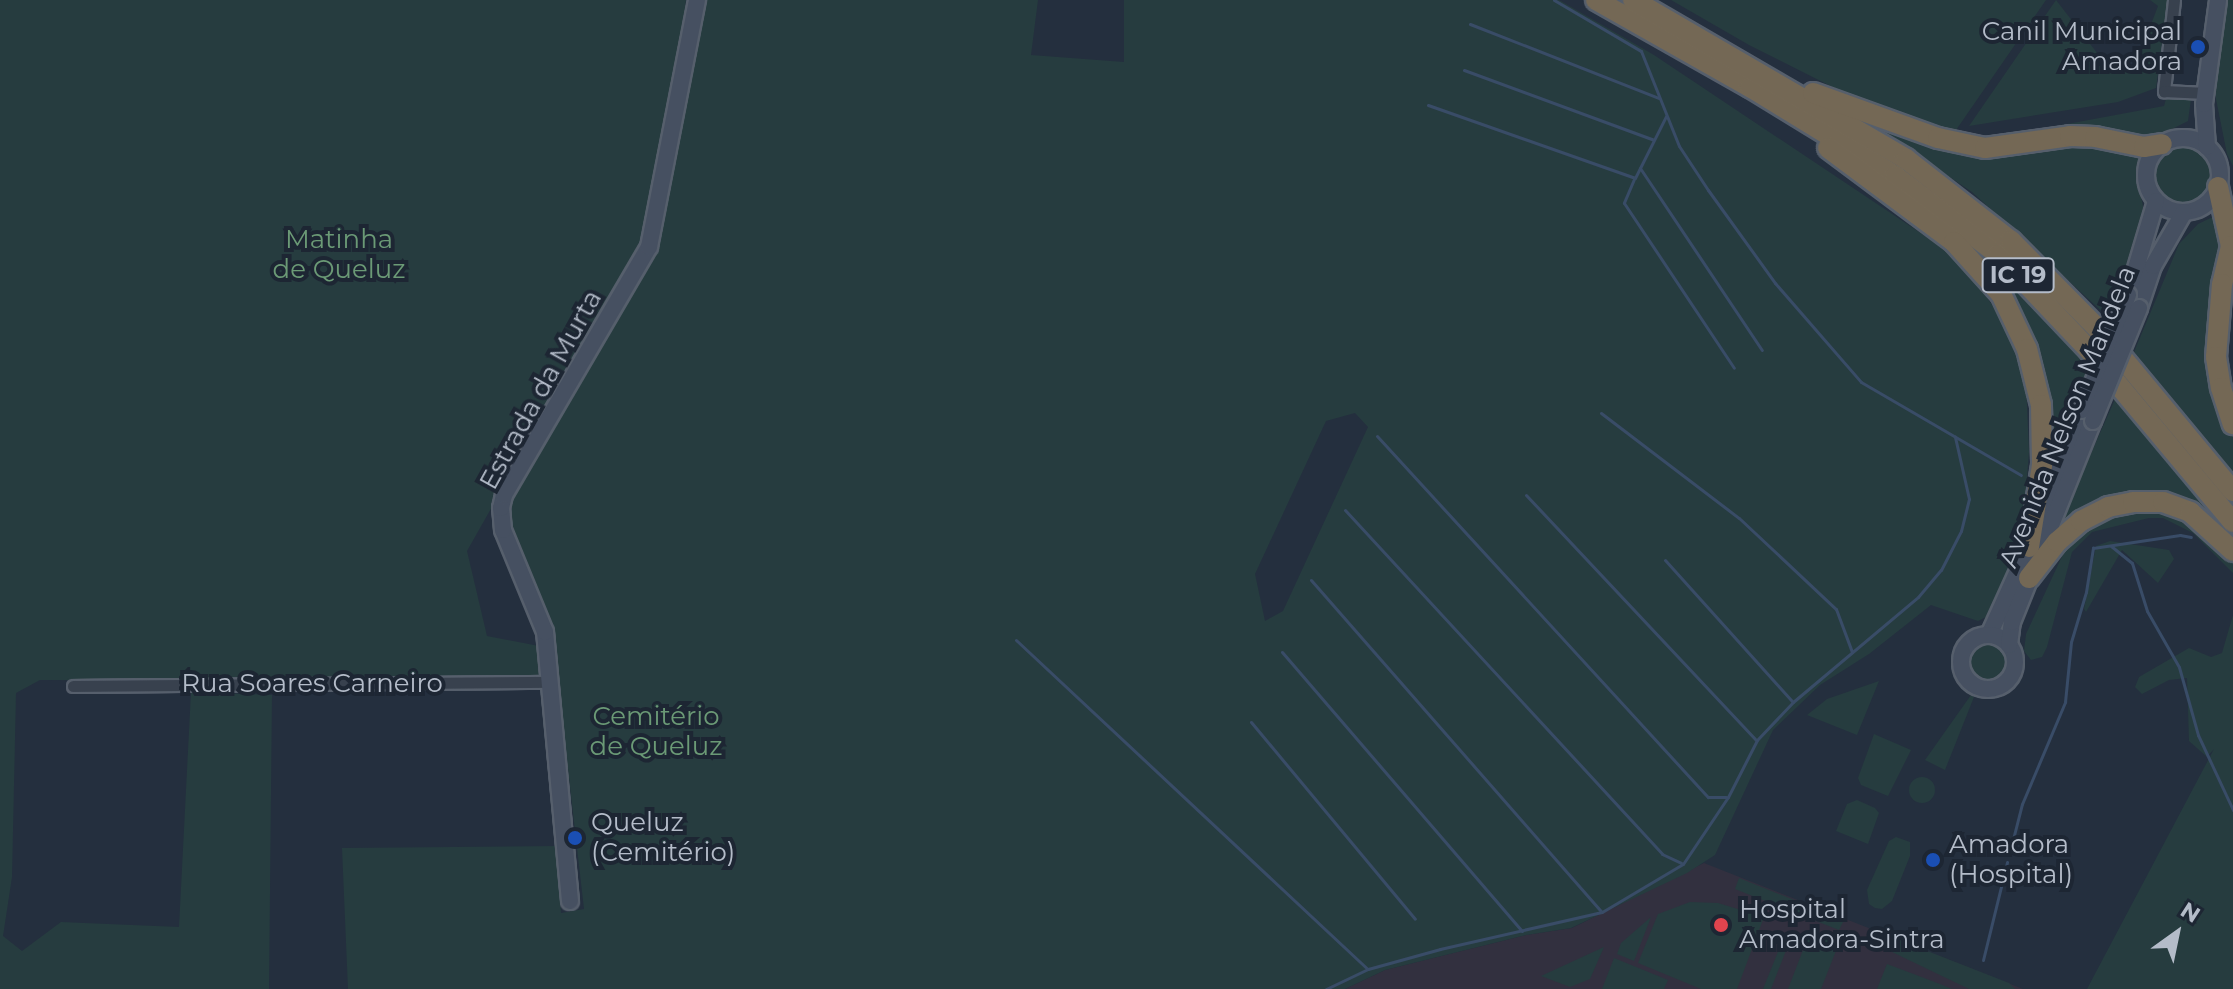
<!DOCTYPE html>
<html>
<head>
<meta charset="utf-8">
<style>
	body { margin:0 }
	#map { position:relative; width:2233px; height:989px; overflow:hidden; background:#242f3e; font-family:Montserrat,sans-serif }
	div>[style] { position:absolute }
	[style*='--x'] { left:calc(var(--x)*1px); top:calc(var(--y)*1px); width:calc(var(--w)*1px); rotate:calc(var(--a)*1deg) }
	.medical>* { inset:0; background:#32303f }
	.green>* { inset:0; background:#263c3f }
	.round { border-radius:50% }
	.stream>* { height:3px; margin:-1.5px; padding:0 1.5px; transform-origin:1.5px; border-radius:1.5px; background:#394c67 }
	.roads { filter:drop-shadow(2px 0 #565f6c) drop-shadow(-2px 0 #565f6c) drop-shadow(0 2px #565f6c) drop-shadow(0 -2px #565f6c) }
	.street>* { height:11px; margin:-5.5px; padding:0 5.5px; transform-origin:5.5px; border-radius:5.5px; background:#38414e }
	.secondary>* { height:16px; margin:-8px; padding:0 8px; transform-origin:8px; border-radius:8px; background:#465061 }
	.secondary>.ring { margin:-8px; padding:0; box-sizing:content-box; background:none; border:16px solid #465061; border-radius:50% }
	.highway>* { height:20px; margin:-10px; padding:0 10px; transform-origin:10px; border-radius:10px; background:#746855 }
	.bridges { filter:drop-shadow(2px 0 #565f6c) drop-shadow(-2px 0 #565f6c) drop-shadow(0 2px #565f6c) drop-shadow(0 -2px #565f6c) }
	.secondary-bridge>* { height:16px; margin:-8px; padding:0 8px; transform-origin:8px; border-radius:8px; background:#465061 }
	.dots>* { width:22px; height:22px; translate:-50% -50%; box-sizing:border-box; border:4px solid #1d2633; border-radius:50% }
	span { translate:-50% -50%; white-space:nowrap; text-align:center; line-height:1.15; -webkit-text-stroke:8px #1d2633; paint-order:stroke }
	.shield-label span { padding:2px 6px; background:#1d2633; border:2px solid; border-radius:6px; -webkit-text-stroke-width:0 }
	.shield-label { font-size:24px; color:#b4bcc9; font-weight:700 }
	.poi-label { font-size:26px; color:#b4bcc9 }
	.right { translate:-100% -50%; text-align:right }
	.left { translate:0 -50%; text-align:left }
	.park-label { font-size:26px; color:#6b9a76 }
	.street-label { font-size:26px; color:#b4bcc9 }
	.north { position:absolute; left:2137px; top:893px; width:80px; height:80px; -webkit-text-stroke:6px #1d2633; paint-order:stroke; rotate:33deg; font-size:22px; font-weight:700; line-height:32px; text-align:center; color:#b4bcc9 }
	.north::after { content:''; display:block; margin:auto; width:28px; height:36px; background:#b4bcc9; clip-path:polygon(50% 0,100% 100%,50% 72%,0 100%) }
</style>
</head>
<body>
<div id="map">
	<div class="medical">
		<i style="clip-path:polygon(1704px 863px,2023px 989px,1345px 989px,1385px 970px,1526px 935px,1572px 928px)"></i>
	</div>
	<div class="green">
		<i style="clip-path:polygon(evenodd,0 0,686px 0,685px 8px,694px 0,1038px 0,1031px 55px,1124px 62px,1124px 0,1559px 0,1654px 55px,1949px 252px,1978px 284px,2009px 330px,2026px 381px,2029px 452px,2023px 529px,1992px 614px,1978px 621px,1931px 605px,1869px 654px,1820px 685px,1773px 730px,1715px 855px,1687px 873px,1571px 928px,1526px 935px,1385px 970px,1345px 989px,348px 989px,342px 848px,557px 846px,561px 913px,584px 909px,553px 638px,513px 545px,508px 516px,512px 495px,505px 484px,467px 551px,487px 636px,539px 646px,551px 682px,40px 680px,16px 693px,12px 877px,3px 936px,22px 951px,61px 922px,179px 927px,191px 692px,272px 695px,269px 989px,0 989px,0 0,1355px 413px,1368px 427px,1283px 611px,1265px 621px,1255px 574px,1326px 421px,1355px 413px)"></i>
		<i style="clip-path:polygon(1671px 0,2046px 0,1954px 133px,1874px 108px,1749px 45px)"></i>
		<i style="clip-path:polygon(2056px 0,2101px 58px,2133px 72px,2158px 6px,2150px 0,2168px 0,2156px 88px,2118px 102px,1969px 126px)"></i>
		<i style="clip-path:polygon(2224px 0,2233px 0,2233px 166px,2227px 154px,2215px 94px)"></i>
		<i style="clip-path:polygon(2181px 96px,2191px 99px,2188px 121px,2144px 143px,1975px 141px,2164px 106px,2166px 99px)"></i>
		<i style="clip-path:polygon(1854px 113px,1933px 140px,2063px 142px,2143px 152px,2137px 177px,2145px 216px,2137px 249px,2109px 318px,1972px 192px)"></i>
		<i class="round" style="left:2153px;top:145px;width:58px;height:58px"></i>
		<i style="clip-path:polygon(2217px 215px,2224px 236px,2224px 416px,2233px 435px,2233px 473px,2134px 352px,2179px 244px,2198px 224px)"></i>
		<i style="clip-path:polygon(1983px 254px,2089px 364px,2047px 487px,2044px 400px,1979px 256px)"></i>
		<i style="clip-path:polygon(2116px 397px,2225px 530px,2218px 529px,2155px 496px,2057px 530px)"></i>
		<i style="clip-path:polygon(2151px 507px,2186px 520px,2199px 530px,2233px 561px,2233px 573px,2193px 533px,2163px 518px,2149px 518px,2092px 532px,2072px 552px,2047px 647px,2042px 657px,2031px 660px,2024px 651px,2026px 634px,2064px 552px,2063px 546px,2095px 520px)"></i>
		<i style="clip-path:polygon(2110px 541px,2169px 550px,2174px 559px,2158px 583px,2122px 550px,2086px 612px,2084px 609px,2096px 546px)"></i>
		<i style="clip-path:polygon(2233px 615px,2233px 989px,2087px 989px,2214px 749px,2207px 757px,2189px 741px,2187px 678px,2169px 680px,2142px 694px,2135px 687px,2139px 677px,2189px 648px,2211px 657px,2222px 653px)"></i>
		<i class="round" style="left:1967px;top:642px;width:40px;height:40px"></i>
		<i style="clip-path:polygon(1879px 681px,1857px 735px,1807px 715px,1827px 699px)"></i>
		<i style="clip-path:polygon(1971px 695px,1974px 697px,1945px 770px,1925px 760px)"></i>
		<i style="clip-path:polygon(1874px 734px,1911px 750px,1888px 796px,1861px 785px,1858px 778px)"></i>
		<i class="round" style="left:1909px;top:777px;width:26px;height:26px"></i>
		<i style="clip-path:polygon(1857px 800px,1875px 808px,1879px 813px,1868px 844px,1836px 831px,1847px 804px)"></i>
		<i style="clip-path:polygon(1896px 837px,1910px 842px,1910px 856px,1892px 901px,1882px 909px,1875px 908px,1869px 904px,1867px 890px,1889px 841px)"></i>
		<i style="clip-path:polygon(1739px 878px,1844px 920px,1839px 930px,1735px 889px)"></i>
		<i style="clip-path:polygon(1690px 902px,1718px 903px,1764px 917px,1737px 989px,1701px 989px,1638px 963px,1658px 914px)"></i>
		<i style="clip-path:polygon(1651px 917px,1634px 961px,1617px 954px,1621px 943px)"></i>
		<i style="clip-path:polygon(1786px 932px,1792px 935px,1771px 989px,1763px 989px)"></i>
		<i style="clip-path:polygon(1810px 932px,1839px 943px,1821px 989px,1788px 989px)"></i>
		<i style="clip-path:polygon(1889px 936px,2009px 983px,2015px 989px,1969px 989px,1892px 952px)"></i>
		<i style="clip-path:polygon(1604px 947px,1590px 979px,1570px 987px,1541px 976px)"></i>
		<i style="clip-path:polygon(1614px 958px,1668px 980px,1664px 989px,1602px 989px)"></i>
		<i style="clip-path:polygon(1887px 964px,1940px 984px,1952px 989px,1877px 989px)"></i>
	</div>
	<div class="stream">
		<i style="--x:1554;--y:0;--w:101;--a:30.4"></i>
		<i style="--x:1641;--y:51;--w:102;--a:68.2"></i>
		<i style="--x:1679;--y:146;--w:53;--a:56.6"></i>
		<i style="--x:1708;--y:190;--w:115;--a:54.2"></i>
		<i style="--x:1775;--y:283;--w:131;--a:49"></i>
		<i style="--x:1861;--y:382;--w:185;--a:30.2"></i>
		<i style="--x:1470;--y:24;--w:203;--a:21.4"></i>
		<i style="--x:1464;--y:70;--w:202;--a:20.2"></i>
		<i style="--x:1428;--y:105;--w:219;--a:19.4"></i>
		<i style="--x:1635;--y:178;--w:69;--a:-63.4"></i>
		<i style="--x:1640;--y:168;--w:219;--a:56.2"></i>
		<i style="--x:1634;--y:179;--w:26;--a:113"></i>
		<i style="--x:1624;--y:203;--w:198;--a:56.3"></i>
		<i style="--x:1601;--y:413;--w:173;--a:37.3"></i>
		<i style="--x:1739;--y:518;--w:133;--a:43.2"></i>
		<i style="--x:1836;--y:609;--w:46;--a:69.6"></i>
		<i style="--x:1377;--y:436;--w:490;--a:47.5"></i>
		<i style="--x:1708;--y:797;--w:18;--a:0"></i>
		<i style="--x:1526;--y:495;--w:336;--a:46.8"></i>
		<i style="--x:1345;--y:510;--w:468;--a:47.3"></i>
		<i style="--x:1662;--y:854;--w:21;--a:25"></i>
		<i style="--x:2111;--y:546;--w:27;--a:39"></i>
		<i style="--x:2132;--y:563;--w:50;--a:72.6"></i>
		<i style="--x:2147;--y:611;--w:64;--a:60.3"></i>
		<i style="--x:2179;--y:667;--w:71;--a:74.4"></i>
		<i style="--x:2198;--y:735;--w:83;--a:65"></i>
		<i style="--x:1665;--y:560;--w:191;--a:48"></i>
		<i style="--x:1311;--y:580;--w:440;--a:48.8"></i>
		<i style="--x:1016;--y:640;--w:480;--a:43.1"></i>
		<i style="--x:1282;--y:652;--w:368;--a:49.3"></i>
		<i style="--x:1251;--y:722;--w:256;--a:50.2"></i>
		<i style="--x:2011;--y:847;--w:44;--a:-75.7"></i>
		<i style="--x:2022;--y:804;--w:111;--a:-67.1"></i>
		<i style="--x:2065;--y:702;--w:60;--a:-84.3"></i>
		<i style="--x:2071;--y:642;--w:52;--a:-73.3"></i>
		<i style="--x:2086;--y:592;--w:45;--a:-81"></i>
		<i style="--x:2093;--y:548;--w:88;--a:-8.5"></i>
		<i style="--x:2180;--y:535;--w:11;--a:10"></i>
		<i style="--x:1983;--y:960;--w:101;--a:-76.2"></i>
		<i style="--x:1326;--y:989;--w:47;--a:-25.5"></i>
		<i style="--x:1368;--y:969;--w:75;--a:-15.5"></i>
		<i style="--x:1440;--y:949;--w:166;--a:-12.9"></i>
		<i style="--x:1602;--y:912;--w:94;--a:-30.7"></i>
		<i style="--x:1683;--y:864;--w:81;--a:-56.1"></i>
		<i style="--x:1728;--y:797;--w:64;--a:-63"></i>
		<i style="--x:1757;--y:740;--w:52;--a:-46.5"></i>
		<i style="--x:1793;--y:702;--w:163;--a:-40"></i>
		<i style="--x:1918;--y:597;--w:35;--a:-50"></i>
		<i style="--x:1941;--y:570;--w:44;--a:-62.9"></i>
		<i style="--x:1961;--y:531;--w:33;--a:-76"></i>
		<i style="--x:1969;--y:499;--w:64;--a:-102.7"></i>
	</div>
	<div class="roads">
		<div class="street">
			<i style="--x:2174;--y:0;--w:92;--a:96.3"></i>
			<i style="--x:2164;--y:91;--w:42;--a:2.7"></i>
			<i style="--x:73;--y:686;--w:478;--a:-0.5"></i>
		</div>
		<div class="secondary">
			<i class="ring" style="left:2146px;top:138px;width:58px;height:58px"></i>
			<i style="--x:2207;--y:147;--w:43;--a:-94"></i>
			<i style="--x:2204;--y:104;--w:105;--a:-82.3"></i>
			<i style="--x:2128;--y:295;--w:98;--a:-73.4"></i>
			<i style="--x:2139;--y:308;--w:44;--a:-71.6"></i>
			<i style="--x:2153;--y:266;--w:62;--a:-60.1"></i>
			<i style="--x:1989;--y:635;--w:97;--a:-65.6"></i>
			<i style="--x:2029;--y:547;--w:147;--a:-68.9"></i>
			<i class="ring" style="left:1961px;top:635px;width:38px;height:38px"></i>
			<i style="--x:2009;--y:645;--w:23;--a:-83"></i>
			<i style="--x:2012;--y:622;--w:217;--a:-68.1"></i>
			<i style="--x:570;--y:901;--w:270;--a:-95.3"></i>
			<i style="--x:545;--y:632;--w:110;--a:-112.4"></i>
			<i style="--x:503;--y:530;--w:22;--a:-95"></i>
			<i style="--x:501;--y:508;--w:13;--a:-77"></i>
			<i style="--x:504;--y:495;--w:287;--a:-59.7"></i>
			<i style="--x:649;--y:247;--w:252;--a:-79"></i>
		</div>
		<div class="highway">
			<i style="--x:1596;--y:0;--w:177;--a:29.5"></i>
			<i style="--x:1750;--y:87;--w:170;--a:31.5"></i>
			<i style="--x:1895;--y:176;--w:131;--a:37.2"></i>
			<i style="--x:1999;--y:255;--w:132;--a:46.5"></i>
			<i style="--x:2090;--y:351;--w:223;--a:50.1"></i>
			<i style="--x:1633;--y:0;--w:316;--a:30.2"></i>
			<i style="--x:1906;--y:159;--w:133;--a:38"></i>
			<i style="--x:2011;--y:241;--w:127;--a:45.3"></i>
			<i style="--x:2100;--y:331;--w:208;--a:50.3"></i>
			<i style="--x:1813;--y:93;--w:133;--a:19.8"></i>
			<i style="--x:1938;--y:138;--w:48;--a:12"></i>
			<i style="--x:1985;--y:148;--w:86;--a:-8"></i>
			<i style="--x:2070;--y:136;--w:25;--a:2"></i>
			<i style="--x:2095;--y:137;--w:50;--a:11.5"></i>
			<i style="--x:2144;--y:147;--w:18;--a:-9"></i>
			<i style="--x:1828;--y:148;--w:157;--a:36.7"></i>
			<i style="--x:1954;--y:242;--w:70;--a:47.9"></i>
			<i style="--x:2001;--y:294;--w:61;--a:64.7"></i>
			<i style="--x:2027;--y:349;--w:58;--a:76"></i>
			<i style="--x:2041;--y:405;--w:60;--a:89"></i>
			<i style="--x:2042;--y:465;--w:83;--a:99"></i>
			<i style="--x:2218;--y:187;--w:60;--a:77.6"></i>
			<i style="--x:2231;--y:246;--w:39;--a:103"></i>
			<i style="--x:2222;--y:284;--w:73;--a:94.7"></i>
			<i style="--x:2216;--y:357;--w:31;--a:81"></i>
			<i style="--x:2221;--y:388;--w:38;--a:72"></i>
			<i style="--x:2029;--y:578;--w:46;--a:-52.1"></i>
			<i style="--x:2057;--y:542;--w:32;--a:-41"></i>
			<i style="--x:2081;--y:521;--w:30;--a:-27"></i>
			<i style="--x:2108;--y:507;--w:25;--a:-11"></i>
			<i style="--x:2133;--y:502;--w:30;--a:0"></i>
			<i style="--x:2163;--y:502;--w:29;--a:20"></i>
			<i style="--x:2190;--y:512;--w:58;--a:42.2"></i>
		</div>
	</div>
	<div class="bridges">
		<div class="secondary-bridge">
			<i style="--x:2082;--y:410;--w:124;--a:-68.2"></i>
			<i style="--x:2093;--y:421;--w:122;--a:-67.8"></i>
		</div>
	</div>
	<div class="dots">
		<i style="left:2198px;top:47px;background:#1a4fb4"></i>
		<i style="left:575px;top:838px;background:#1a4fb4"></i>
		<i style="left:1933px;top:860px;background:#1a4fb4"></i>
		<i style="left:1721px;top:925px;background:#e0444e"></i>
	</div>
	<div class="shield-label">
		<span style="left:2018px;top:275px">IC 19</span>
	</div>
	<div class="poi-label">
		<span class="right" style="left:2182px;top:47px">Canil Municipal<br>Amadora</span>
		<span class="left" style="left:591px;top:838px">Queluz<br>(Cemitério)</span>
		<span class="left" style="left:1949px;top:860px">Amadora<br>(Hospital)</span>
		<span class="left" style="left:1739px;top:925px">Hospital<br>Amadora-Sintra</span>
	</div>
	<div class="park-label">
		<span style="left:339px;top:255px">Matinha<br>de Queluz</span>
		<span style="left:656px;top:732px">Cemitério<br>de Queluz</span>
	</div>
	<div class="street-label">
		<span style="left:541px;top:390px;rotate:-61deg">Estrada da Murta</span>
		<span style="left:2068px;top:417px;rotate:-68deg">Avenida Nelson Mandela</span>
		<span style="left:312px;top:684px">Rua Soares Carneiro</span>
	</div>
	<div class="north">N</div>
</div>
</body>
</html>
